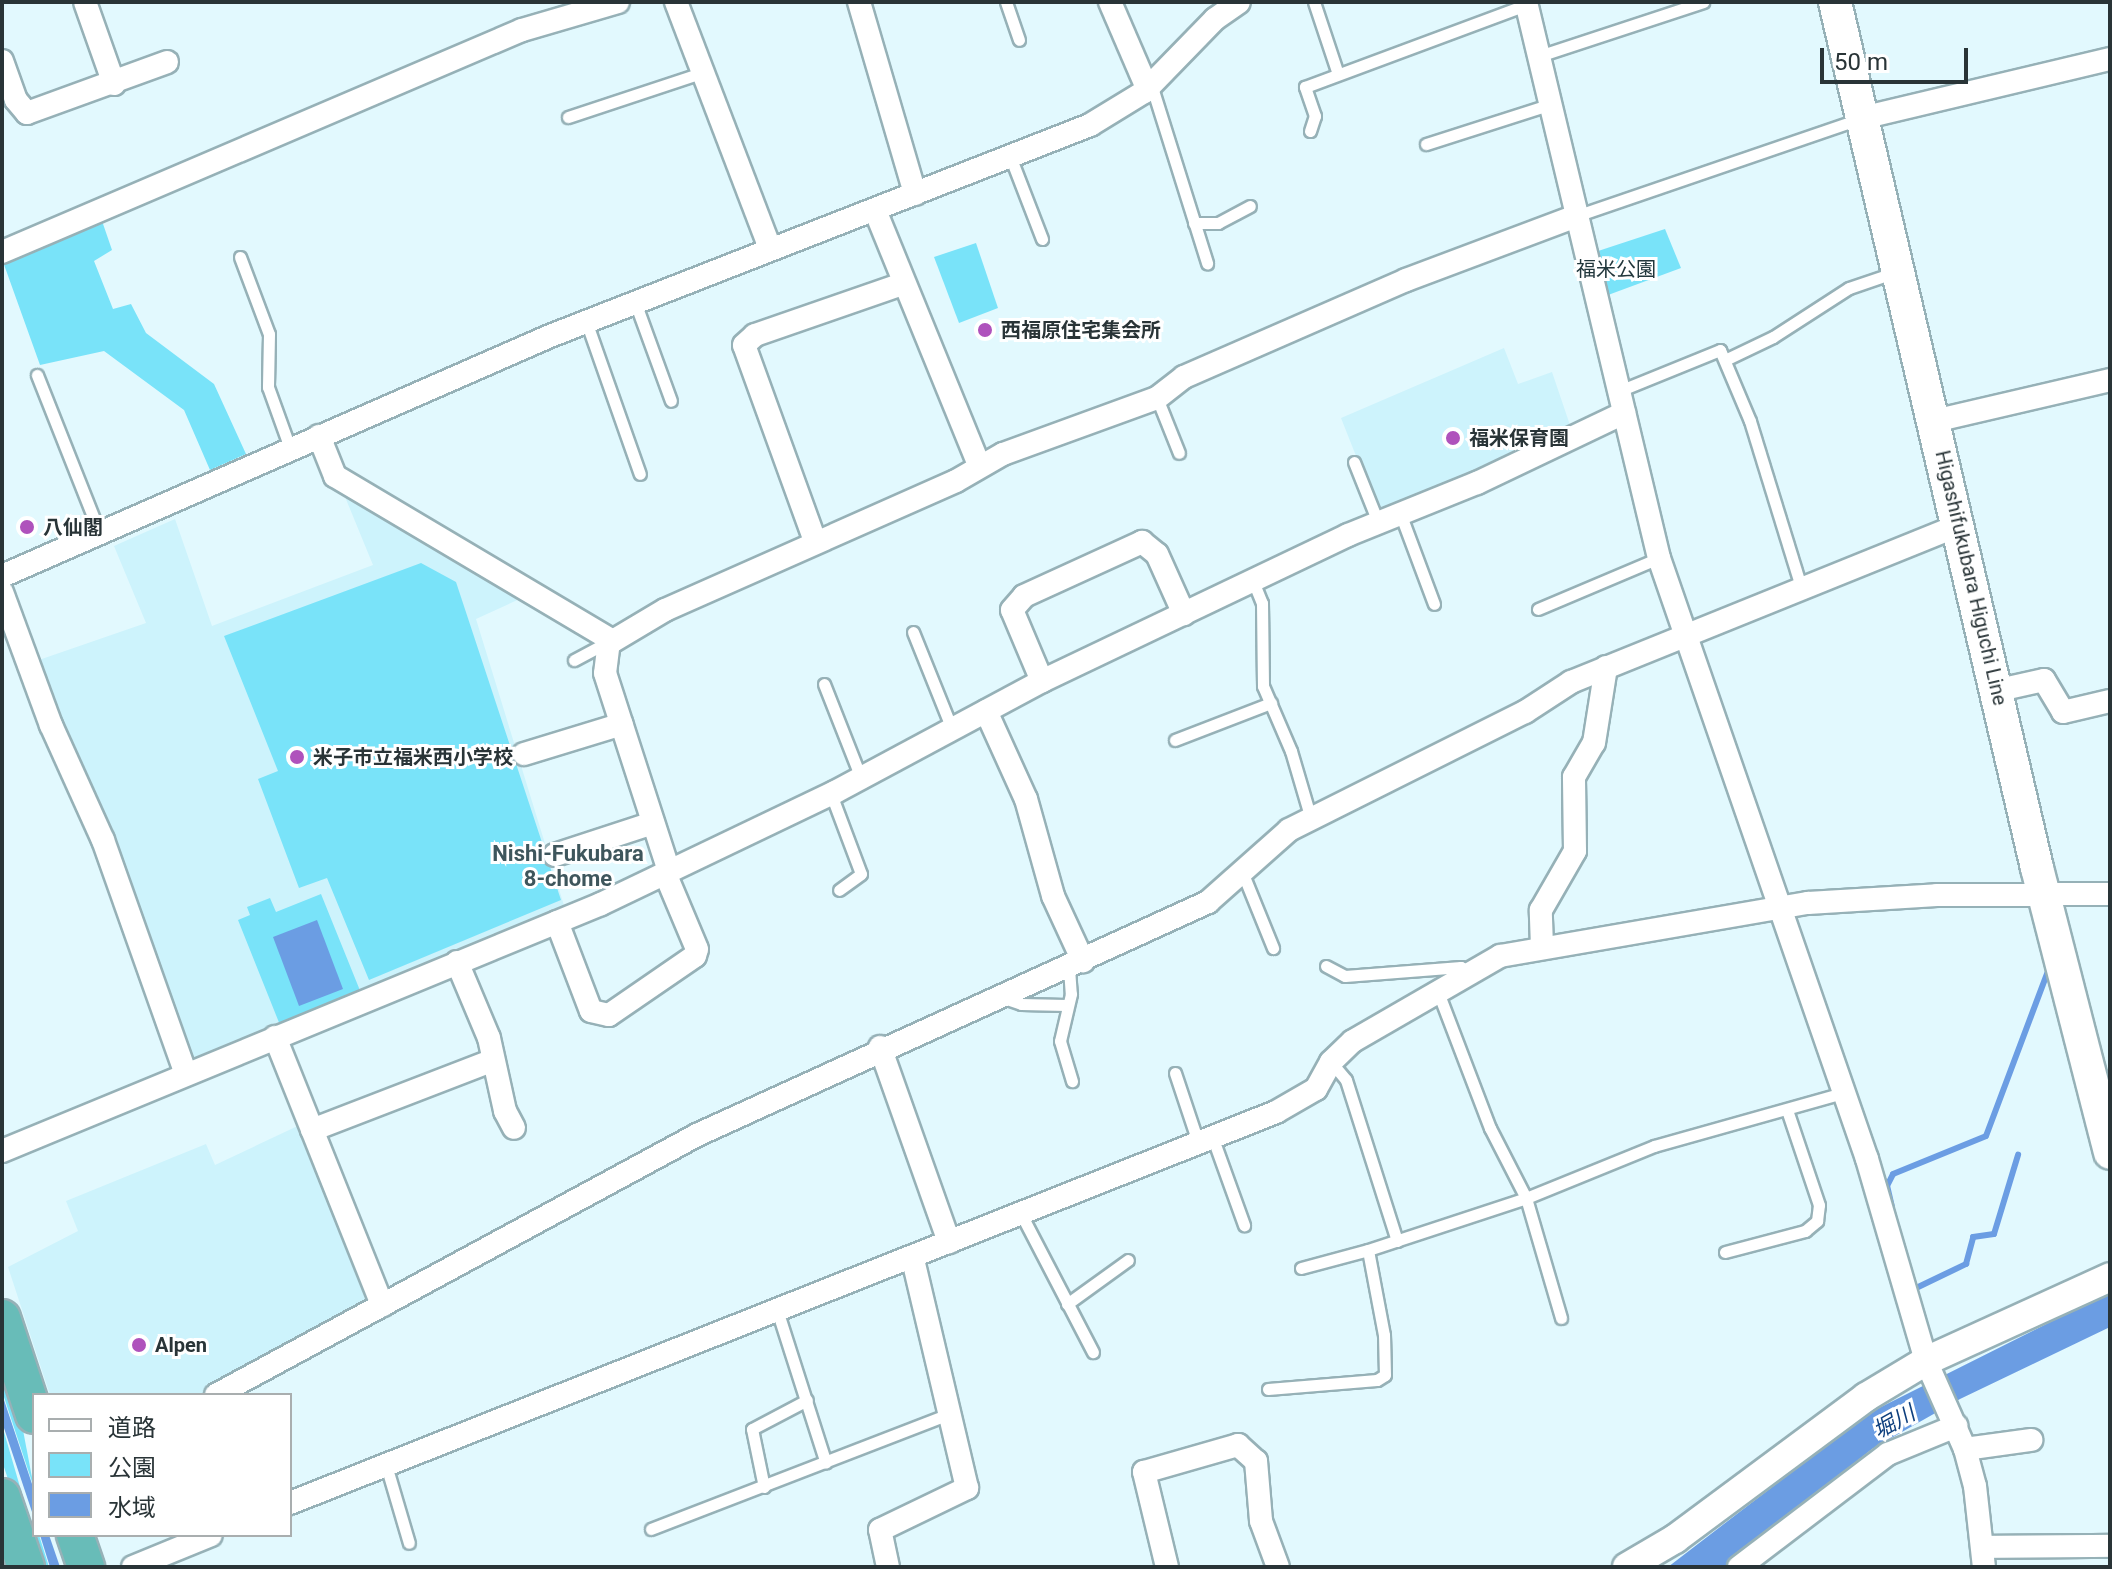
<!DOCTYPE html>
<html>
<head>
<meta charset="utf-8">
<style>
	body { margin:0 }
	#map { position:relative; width:2112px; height:1569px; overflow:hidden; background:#e2f9fe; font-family:Roboto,"Noto Sans JP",sans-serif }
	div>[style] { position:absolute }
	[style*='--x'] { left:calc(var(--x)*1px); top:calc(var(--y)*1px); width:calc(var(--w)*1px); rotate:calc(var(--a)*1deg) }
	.built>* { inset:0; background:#cdf3fc }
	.green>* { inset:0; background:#79e3f9 }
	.water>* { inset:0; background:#6b9de3 }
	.stream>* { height:6px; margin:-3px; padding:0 3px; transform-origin:3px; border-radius:3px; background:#6b9de3 }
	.roads { filter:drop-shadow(2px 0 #96b1b7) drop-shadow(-2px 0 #96b1b7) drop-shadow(0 2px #96b1b7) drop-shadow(0 -2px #96b1b7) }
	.service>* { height:11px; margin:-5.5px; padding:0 5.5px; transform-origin:5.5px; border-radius:5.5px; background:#fff }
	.minor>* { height:22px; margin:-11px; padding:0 11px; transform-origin:11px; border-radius:11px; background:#fff }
	.tertiary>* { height:28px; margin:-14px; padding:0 14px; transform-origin:14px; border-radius:14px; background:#fff }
	.secondary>* { height:32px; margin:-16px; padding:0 16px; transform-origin:16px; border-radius:16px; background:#fff }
	.trunk>* { height:36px; margin:-18px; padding:0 18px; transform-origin:18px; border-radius:18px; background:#68bcb8 }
	.dots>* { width:22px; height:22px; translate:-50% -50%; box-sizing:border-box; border:4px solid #fff; border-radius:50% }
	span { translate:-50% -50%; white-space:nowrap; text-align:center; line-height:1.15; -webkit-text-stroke:6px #fff; paint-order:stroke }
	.park-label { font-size:20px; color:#21373c }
	.poi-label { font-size:20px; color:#293437; font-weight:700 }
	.left { translate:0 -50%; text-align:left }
	.street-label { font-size:20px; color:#293437 }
	.neighbourhood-label { font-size:22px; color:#3e565c; font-weight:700 }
	.water-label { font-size:22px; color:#0f407e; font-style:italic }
	.frame { position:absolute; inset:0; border:4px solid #293437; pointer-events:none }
	.legend { position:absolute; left:32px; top:1393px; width:260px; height:144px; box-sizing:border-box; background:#fff; border:2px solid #a9aeaf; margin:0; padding:10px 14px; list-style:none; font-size:24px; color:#293437 }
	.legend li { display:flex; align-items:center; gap:16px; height:40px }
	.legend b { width:40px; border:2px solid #a9aeaf }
	.scale { position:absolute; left:1820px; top:48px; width:148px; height:36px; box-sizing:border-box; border:4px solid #293437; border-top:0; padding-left:10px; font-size:24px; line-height:28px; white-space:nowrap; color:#293437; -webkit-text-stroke:6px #fff; paint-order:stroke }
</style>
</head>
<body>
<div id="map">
	<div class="built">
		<i style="clip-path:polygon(1504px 348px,1518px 384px,1552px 372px,1572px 431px,1379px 514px,1341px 418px)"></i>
		<i style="clip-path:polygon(341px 487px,524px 597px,476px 619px,566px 912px,193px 1064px,36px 661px,146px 623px,114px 546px,175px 519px,212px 626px,373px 565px)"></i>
		<i style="clip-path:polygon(304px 1123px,372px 1300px,369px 1305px,200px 1395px,50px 1395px,8px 1267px,78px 1231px,66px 1201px,206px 1144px,215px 1165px)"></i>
	</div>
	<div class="green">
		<i style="clip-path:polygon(101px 218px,112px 250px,94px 261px,113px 309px,131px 304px,146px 333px,214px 384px,246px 454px,210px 470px,184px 410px,104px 351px,40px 365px,2px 259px)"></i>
		<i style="clip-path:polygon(1665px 229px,1681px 268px,1600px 298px,1589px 254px)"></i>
		<i style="clip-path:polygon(976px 243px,998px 308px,959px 323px,934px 257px)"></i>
		<i style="clip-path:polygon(421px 563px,456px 582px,561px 900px,369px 980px,327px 878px,299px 888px,258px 779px,278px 771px,224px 636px)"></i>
		<i style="clip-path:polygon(321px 894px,361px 993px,280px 1025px,238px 920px,250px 915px,247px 907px,270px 898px,276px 912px)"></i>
		<i style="clip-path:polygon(2px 1358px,19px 1409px,34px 1488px,2px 1391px)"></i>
		<i style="clip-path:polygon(2px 1425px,34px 1535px,39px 1535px,49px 1567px,37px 1567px,2px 1461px)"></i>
	</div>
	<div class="water">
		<i style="clip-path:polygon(317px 920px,343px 989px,299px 1006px,273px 937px)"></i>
		<i style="clip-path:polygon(2110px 1292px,2110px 1327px,1960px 1399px,1872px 1449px,1724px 1567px,1668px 1567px,1867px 1414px)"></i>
		<i style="clip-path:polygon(2px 1394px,34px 1490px,34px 1518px,2px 1422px)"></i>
		<i style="clip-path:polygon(40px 1535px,49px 1535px,60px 1567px,50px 1567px)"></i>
	</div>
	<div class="stream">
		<i style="--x:1892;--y:1207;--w:22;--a:-103"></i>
		<i style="--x:1887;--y:1186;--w:13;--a:-63"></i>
		<i style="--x:1893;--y:1174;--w:100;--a:-22.2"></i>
		<i style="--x:1986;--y:1136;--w:179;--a:-69.4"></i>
		<i style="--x:1914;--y:1289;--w:58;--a:-25.7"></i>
		<i style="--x:1966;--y:1264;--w:28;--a:-75"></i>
		<i style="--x:1973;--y:1237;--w:21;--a:-8"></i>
		<i style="--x:1994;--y:1234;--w:83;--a:-73.1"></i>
	</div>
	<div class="roads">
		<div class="service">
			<i style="--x:1006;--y:2;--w:40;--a:71.1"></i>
			<i style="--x:1314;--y:2;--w:76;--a:71.6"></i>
			<i style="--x:1539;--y:56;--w:173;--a:-18.2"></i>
			<i style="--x:1151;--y:84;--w:188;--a:72.6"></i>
			<i style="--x:568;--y:117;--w:143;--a:-18.3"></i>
			<i style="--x:1310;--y:131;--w:16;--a:-72"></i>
			<i style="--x:1315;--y:116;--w:31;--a:-109"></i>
			<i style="--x:1305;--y:87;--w:236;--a:-20.4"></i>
			<i style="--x:1426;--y:144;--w:131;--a:-17.7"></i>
			<i style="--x:1010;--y:156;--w:89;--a:68.9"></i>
			<i style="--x:1576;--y:216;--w:299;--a:-18.9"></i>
			<i style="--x:1194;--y:223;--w:24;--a:0"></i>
			<i style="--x:1218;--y:223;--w:36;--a:-28"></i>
			<i style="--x:240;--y:257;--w:82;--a:69.4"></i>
			<i style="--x:269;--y:334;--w:53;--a:91.1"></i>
			<i style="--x:268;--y:387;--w:65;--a:70.2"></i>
			<i style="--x:635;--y:302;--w:105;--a:70"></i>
			<i style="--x:586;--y:321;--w:162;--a:70.6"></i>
			<i style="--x:1727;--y:359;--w:51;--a:-25.6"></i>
			<i style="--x:1773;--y:337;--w:90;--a:-32.8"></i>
			<i style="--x:1849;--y:288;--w:50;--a:-18.8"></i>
			<i style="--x:37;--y:375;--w:171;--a:68.4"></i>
			<i style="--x:1619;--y:391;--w:109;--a:-22.1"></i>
			<i style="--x:1720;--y:350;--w:77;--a:67.1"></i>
			<i style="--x:1750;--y:421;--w:174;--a:72.9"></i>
			<i style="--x:1157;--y:398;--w:59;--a:68.2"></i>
			<i style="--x:1354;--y:462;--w:65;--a:68.2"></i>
			<i style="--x:1400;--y:513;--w:97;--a:69.5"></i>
			<i style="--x:1253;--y:581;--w:24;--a:68"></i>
			<i style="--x:1262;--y:603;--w:83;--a:89.3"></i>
			<i style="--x:1263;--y:686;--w:71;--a:66.7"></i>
			<i style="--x:1291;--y:751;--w:71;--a:73.6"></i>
			<i style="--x:1538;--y:609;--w:131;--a:-22.9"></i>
			<i style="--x:913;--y:632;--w:105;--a:68.1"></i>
			<i style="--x:574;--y:660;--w:40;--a:-28"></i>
			<i style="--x:824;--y:684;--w:101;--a:68.5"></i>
			<i style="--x:1175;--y:740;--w:103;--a:-21.1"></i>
			<i style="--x:831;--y:794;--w:85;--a:69.4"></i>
			<i style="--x:861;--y:874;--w:27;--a:144"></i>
			<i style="--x:1243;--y:874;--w:80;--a:67.9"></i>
			<i style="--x:1326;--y:966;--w:21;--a:28"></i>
			<i style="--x:1345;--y:976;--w:116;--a:-4.4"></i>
			<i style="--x:1461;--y:967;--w:7;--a:34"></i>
			<i style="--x:1069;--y:968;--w:26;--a:86"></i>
			<i style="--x:1071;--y:994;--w:48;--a:103.2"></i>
			<i style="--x:1060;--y:1041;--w:42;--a:73.3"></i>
			<i style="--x:1438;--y:992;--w:146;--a:69.1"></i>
			<i style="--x:1490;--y:1128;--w:79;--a:62.8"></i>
			<i style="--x:1526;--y:1198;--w:125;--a:73.7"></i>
			<i style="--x:1001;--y:997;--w:21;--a:19"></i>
			<i style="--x:1021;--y:1004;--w:45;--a:1.3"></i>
			<i style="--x:1331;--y:1062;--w:23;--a:50"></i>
			<i style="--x:1346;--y:1080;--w:169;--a:72.4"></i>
			<i style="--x:1175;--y:1073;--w:73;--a:71.6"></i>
			<i style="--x:1212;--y:1136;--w:95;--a:70.2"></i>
			<i style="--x:1020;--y:1212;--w:158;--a:62.5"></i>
			<i style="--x:1725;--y:1252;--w:83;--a:-14.7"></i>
			<i style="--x:1805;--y:1231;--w:16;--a:-40"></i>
			<i style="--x:1817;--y:1221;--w:16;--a:-83"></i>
			<i style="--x:1819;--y:1205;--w:100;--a:-108.6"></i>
			<i style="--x:1301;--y:1268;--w:69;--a:-15"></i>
			<i style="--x:1067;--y:1304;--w:75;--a:-35.8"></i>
			<i style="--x:778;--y:1313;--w:157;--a:72.3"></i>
			<i style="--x:1268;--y:1389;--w:109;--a:-4.7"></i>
			<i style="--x:1377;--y:1380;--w:9;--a:-32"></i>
			<i style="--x:1385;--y:1375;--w:40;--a:-91.4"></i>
			<i style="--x:1384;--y:1335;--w:86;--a:-100.7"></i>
			<i style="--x:1368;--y:1250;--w:166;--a:-18.2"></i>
			<i style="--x:1526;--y:1198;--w:138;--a:-22.1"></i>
			<i style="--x:1654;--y:1146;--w:196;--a:-15.7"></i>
			<i style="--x:386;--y:1465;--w:81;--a:73.6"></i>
			<i style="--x:764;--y:1487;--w:59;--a:-101.7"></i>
			<i style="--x:752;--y:1429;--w:62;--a:-27.8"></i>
			<i style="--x:651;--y:1529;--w:323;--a:-21.1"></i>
		</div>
		<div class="minor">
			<i style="--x:85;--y:2;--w:87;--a:70.5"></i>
			<i style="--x:676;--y:2;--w:263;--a:69.1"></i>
			<i style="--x:859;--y:2;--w:200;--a:73.7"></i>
			<i style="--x:1110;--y:2;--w:94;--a:66.7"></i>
			<i style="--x:1526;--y:2;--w:572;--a:76.55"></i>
			<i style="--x:1659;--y:558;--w:636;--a:70.91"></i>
			<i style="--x:1867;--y:1159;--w:210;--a:73.7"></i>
			<i style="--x:1926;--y:1361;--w:96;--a:66.1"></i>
			<i style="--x:1965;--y:1449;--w:38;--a:75"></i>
			<i style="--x:1975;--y:1486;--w:81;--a:83.7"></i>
			<i style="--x:2;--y:61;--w:41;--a:70.3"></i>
			<i style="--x:16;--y:100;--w:17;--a:50"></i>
			<i style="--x:27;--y:113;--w:149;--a:-20"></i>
			<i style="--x:1862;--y:118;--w:255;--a:-13.4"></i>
			<i style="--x:875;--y:210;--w:275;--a:67.8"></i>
			<i style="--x:2;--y:252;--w:565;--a:-23.12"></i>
			<i style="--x:522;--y:30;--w:100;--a:-16.3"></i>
			<i style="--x:1934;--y:421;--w:181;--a:-13.1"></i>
			<i style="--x:319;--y:436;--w:43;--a:68.2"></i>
			<i style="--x:335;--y:476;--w:323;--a:30.7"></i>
			<i style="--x:613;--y:641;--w:61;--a:-30.8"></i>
			<i style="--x:665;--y:610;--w:318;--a:-23.9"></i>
			<i style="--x:956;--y:481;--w:54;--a:-29.9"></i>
			<i style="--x:1003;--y:454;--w:164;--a:-20"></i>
			<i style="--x:1157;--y:398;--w:34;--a:-38"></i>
			<i style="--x:1184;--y:377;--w:242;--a:-23.6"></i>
			<i style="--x:1406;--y:280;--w:182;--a:-20.6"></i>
			<i style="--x:815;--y:541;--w:208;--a:-109.9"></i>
			<i style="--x:744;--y:345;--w:15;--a:-42"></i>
			<i style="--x:755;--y:335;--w:156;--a:-19.1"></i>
			<i style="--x:2;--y:576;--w:598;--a:-23.65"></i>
			<i style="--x:550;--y:336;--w:580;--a:-21.34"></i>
			<i style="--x:1090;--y:125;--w:63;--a:-31.4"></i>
			<i style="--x:1144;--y:92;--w:102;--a:-45.8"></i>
			<i style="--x:1215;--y:19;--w:29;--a:-35"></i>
			<i style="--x:2;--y:592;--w:142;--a:69.8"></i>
			<i style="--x:51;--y:725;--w:126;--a:65.7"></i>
			<i style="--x:103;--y:840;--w:248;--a:70.5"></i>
			<i style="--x:609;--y:641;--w:32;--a:97"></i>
			<i style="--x:605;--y:673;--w:208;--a:72.1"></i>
			<i style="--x:1042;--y:681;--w:77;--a:-112.9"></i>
			<i style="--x:1012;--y:610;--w:18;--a:-49"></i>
			<i style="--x:1024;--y:596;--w:130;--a:-24.6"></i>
			<i style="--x:1142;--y:542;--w:19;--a:39"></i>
			<i style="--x:1157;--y:554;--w:66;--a:65.8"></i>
			<i style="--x:1999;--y:690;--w:46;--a:-12.5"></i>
			<i style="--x:2044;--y:680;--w:37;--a:59"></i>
			<i style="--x:2063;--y:712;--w:48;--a:-13.2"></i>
			<i style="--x:986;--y:711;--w:97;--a:65.6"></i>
			<i style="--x:1026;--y:799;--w:101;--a:74.4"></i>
			<i style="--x:1053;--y:896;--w:72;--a:65.2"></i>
			<i style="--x:524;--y:754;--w:102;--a:-17"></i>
			<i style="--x:555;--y:855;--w:103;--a:-18.1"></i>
			<i style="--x:557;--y:922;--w:95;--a:69.1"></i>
			<i style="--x:591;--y:1011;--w:18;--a:13"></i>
			<i style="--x:609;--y:1015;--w:104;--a:-34.5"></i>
			<i style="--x:695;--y:956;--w:7;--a:-74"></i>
			<i style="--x:697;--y:949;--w:82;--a:-112.8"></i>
			<i style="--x:1542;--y:947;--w:37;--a:-92"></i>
			<i style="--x:1541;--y:910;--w:68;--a:-60"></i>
			<i style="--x:1575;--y:851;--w:74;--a:-90.8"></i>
			<i style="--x:1574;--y:777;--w:39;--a:-60"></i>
			<i style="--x:1594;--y:743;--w:77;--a:-81"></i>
			<i style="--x:457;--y:962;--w:82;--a:67.2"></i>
			<i style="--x:489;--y:1038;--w:75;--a:77.6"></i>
			<i style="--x:505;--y:1111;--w:19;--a:62"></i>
			<i style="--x:275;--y:1037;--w:289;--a:68.2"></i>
			<i style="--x:880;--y:1047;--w:207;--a:70.5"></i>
			<i style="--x:312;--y:1130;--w:194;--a:-21.1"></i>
			<i style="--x:2;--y:1151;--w:648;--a:-22.41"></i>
			<i style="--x:601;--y:904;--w:259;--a:-25.6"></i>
			<i style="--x:835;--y:792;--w:235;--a:-28.2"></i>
			<i style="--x:1042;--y:681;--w:339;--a:-25.5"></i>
			<i style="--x:1348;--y:535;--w:139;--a:-22"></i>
			<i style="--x:1477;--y:483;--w:163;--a:-25.5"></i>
			<i style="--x:216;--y:1395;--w:547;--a:-28.39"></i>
			<i style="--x:697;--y:1135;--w:562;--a:-24.51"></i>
			<i style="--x:1208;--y:902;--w:108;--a:-41.6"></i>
			<i style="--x:1289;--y:830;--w:264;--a:-26.6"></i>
			<i style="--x:1525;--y:712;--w:55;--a:-33.1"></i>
			<i style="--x:1571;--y:682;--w:419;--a:-22"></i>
			<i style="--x:1965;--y:1449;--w:67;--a:-7.8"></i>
			<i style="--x:290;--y:1503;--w:1061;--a:-21.63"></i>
			<i style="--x:1276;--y:1112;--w:46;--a:-29.9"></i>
			<i style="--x:1316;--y:1089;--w:31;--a:-61"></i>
			<i style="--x:1331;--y:1062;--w:30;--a:-44"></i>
			<i style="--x:1353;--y:1041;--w:170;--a:-30"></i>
			<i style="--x:1500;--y:956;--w:313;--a:-9.8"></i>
			<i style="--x:1808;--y:903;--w:129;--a:-3.5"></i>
			<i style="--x:1937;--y:895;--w:173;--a:-0.3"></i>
			<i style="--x:1983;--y:1547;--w:127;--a:-0.5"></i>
			<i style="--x:133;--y:1567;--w:84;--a:-22.3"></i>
			<i style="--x:888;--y:1567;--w:38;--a:-102"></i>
			<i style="--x:880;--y:1530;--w:97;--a:-25.8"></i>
			<i style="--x:967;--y:1488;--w:238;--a:-103.3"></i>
			<i style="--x:1167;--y:1567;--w:98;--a:-103.6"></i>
			<i style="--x:1144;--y:1472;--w:98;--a:-16"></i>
			<i style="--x:1238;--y:1445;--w:24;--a:42"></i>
			<i style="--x:1256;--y:1461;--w:60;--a:85.2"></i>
			<i style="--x:1261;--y:1521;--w:49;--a:69.7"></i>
			<i style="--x:1739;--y:1567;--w:187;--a:-37.2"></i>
			<i style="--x:1888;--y:1454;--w:74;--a:-22.4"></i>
		</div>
		<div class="tertiary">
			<i style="--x:1627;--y:1567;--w:56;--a:-30.3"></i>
			<i style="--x:1675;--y:1539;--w:238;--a:-36.6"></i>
			<i style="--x:1866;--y:1397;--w:70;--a:-31"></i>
			<i style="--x:1926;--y:1361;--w:202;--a:-24.5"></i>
		</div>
		<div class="secondary">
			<i style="--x:1835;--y:2;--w:889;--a:76.87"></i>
			<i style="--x:2037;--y:868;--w:294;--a:75.6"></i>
		</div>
		<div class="trunk">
			<i style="--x:2;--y:1318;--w:102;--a:71.7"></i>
			<i style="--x:2;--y:1497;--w:74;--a:71.1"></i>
			<i style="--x:75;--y:1535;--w:34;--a:71"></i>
		</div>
	</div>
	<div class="dots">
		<i style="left:985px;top:330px;background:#af52bc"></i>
		<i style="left:1453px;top:438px;background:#af52bc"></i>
		<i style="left:27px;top:527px;background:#af52bc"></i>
		<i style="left:297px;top:757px;background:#af52bc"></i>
		<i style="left:139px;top:1345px;background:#af52bc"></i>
	</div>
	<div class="park-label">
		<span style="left:1616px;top:269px">福米公園</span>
	</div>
	<div class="poi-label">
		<span class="left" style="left:1001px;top:330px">西福原住宅集会所</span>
		<span class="left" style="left:1469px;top:438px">福米保育園</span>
		<span class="left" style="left:43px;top:527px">八仙閣</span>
		<span class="left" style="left:313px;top:757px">米子市立福米西小学校</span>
		<span class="left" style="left:155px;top:1345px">Alpen</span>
	</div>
	<div class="street-label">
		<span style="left:1971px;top:578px;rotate:77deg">Higashifukubara Higuchi Line</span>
	</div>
	<div class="neighbourhood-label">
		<span style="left:568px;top:866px">Nishi-Fukubara<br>8-chome</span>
	</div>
	<div class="water-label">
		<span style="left:1894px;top:1422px;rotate:-29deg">堀川</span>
	</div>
	<div class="frame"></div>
	<ul class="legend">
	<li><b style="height:10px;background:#fff"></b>道路</li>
	<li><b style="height:22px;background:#79e3f9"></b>公園</li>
	<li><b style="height:22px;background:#6b9de3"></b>水域</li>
	</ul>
	<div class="scale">50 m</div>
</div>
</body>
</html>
